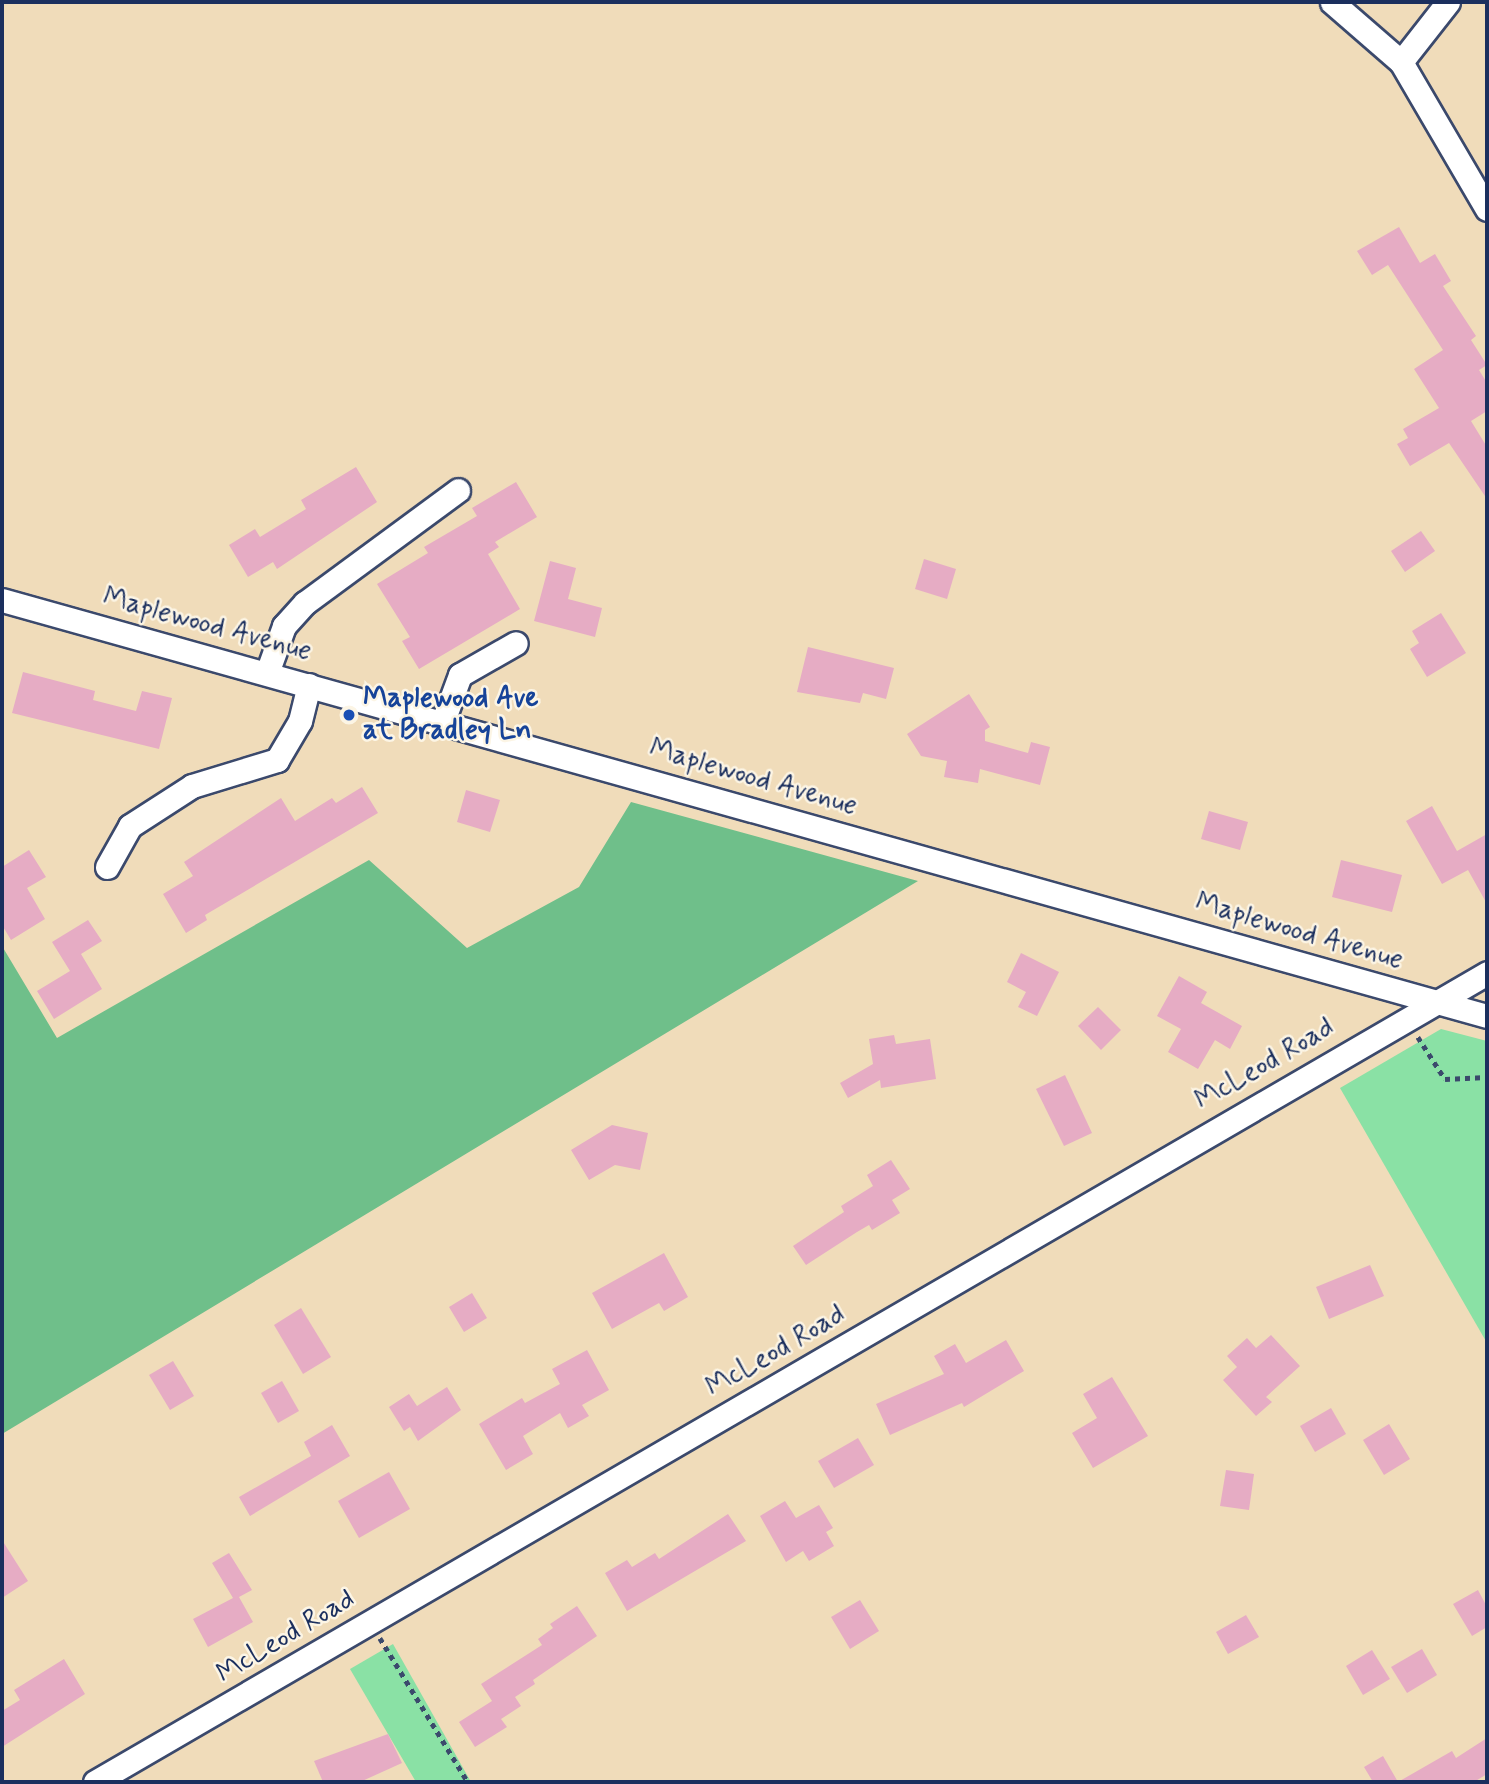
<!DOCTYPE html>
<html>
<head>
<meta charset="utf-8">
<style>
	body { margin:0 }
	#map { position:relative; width:1489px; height:1784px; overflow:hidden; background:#f0dcba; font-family:Mynerve,sans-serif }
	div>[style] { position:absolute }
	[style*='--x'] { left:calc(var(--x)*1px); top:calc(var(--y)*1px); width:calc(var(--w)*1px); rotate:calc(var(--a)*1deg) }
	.green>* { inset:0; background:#8ae1a5 }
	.forest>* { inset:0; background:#6fbf8a }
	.building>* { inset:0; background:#e6acc4 }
	.path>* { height:4.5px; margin-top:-2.25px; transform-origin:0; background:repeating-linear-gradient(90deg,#3b496c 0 5px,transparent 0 10px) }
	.roads { filter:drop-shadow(2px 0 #3b496c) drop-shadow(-2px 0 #3b496c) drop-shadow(0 2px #3b496c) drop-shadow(0 -2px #3b496c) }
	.minor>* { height:23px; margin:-11.5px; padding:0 11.5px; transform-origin:11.5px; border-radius:11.5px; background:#fff }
	.dots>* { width:19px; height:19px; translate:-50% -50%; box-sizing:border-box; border:4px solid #fcf5e5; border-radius:50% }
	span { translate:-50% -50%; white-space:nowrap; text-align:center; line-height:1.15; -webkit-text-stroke:5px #fcf5e5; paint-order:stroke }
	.street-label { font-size:28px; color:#1b2f5e }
	.transit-label { font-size:28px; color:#164399; font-weight:700 }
	.left { translate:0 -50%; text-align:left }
	.frame { position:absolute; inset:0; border:4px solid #1b2f5e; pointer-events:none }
</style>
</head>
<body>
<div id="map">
	<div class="green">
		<i style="clip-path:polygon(1441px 1029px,1487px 1041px,1487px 1343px,1340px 1088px)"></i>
		<i style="clip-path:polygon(393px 1644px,471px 1782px,416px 1782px,350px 1669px)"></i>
	</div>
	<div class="forest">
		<i style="clip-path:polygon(631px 802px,918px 881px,2px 1434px,2px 946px,57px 1038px,369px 860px,467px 948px,579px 887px)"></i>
	</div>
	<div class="building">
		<i style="clip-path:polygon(1399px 227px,1420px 263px,1435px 254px,1451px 281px,1443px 286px,1476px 336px,1471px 340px,1487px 365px,1479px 370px,1487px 383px,1487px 411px,1471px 421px,1487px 447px,1487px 499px,1449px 443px,1410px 466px,1397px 444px,1408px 438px,1403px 429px,1439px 408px,1414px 369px,1443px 350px,1388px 265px,1372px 275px,1357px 251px)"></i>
		<i style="clip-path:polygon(356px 467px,377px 502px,277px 569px,273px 562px,248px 577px,229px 545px,255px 529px,260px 537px,306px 509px,301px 500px)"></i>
		<i style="clip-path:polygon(516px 482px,537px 517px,495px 542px,499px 547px,488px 554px,520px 609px,419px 669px,402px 641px,410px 637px,377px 584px,428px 553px,424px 547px,477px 516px,472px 508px)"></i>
		<i style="clip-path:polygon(1421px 531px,1435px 551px,1405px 572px,1391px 551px)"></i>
		<i style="clip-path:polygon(924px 559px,956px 569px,947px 599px,915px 589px)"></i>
		<i style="clip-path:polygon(550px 561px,576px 568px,568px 599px,602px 608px,595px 637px,534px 621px)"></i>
		<i style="clip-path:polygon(1441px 613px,1466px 653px,1427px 677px,1410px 649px,1419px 643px,1412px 631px)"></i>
		<i style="clip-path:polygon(808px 647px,894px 668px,886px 699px,863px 693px,860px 703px,797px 692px)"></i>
		<i style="clip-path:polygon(23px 672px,95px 691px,93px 700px,136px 711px,142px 691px,172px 698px,159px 749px,12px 713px)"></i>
		<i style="clip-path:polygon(969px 694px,990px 727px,985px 730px,985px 741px,1028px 753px,1031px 742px,1050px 747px,1040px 785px,980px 769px,978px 783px,944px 777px,947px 761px,921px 756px,907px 734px)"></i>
		<i style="clip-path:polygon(362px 787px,378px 813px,205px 915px,207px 920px,186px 933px,163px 894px,193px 876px,184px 862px,281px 798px,295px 821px,332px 798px,336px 803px)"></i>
		<i style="clip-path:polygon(466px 790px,500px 800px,490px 832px,457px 822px)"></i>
		<i style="clip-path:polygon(1432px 806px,1457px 851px,1487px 834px,1487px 904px,1468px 870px,1442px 884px,1406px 821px)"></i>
		<i style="clip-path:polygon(1209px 811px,1248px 822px,1240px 850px,1201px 839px)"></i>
		<i style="clip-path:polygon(29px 850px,46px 877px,27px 888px,45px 919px,11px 940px,2px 925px,2px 867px)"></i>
		<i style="clip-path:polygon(1341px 860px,1402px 875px,1392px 912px,1332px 897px)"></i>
		<i style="clip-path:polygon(88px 920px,102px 941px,81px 954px,102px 989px,54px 1019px,37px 991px,70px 971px,52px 942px)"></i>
		<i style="clip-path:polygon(1021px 953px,1059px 972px,1037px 1016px,1018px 1007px,1026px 992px,1007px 982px)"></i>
		<i style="clip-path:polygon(1179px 976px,1207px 992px,1201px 1003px,1242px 1026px,1230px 1049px,1215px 1040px,1198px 1069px,1168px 1052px,1181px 1029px,1157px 1016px)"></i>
		<i style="clip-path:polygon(1098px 1007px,1121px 1030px,1101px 1050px,1078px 1026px)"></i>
		<i style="clip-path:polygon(894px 1035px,896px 1044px,930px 1039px,936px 1079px,881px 1088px,880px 1080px,848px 1098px,840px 1083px,873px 1064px,869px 1039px)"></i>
		<i style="clip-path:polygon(1065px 1075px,1092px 1133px,1064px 1146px,1036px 1089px)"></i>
		<i style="clip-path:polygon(612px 1125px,648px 1133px,640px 1170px,615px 1165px,589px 1180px,571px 1150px)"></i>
		<i style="clip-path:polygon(891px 1160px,910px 1189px,892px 1200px,900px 1213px,872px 1230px,869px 1225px,857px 1232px,806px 1265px,793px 1246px,844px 1212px,841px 1206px,873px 1186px,867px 1175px)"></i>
		<i style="clip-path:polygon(664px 1253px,688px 1297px,664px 1311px,659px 1303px,612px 1329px,592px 1293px)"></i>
		<i style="clip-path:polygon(1370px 1265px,1384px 1296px,1329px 1319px,1316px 1287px)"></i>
		<i style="clip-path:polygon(472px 1293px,487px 1318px,464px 1332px,449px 1307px)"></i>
		<i style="clip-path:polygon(301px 1308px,331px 1357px,303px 1374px,274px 1325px)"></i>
		<i style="clip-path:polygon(1271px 1335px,1300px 1366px,1266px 1397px,1272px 1402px,1256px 1416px,1223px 1380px,1237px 1367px,1227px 1356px,1247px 1338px,1256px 1348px)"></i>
		<i style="clip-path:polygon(1006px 1340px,1024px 1371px,964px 1407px,962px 1403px,890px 1435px,876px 1404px,944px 1374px,934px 1356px,955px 1344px,966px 1363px)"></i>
		<i style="clip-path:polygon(587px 1350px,609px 1390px,582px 1405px,589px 1416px,568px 1428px,560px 1413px,523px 1436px,533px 1454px,506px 1470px,479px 1424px,522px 1398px,525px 1403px,560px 1384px,552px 1369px)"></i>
		<i style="clip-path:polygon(173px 1361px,194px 1396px,170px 1410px,149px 1375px)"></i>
		<i style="clip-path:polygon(1112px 1377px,1148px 1436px,1093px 1468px,1072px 1433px,1097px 1418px,1083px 1394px)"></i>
		<i style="clip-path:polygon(282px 1381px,299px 1411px,278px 1423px,261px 1393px)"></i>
		<i style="clip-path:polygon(447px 1387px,461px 1410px,418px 1441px,410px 1427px,404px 1431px,389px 1407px,409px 1394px,417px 1406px)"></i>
		<i style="clip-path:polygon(1331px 1408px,1346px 1434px,1315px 1452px,1300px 1426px)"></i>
		<i style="clip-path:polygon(1389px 1424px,1410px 1459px,1384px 1475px,1363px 1440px)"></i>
		<i style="clip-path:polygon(332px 1425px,350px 1456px,250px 1516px,239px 1497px,311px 1456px,304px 1442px)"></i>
		<i style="clip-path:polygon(858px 1438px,874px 1465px,834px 1488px,818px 1461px)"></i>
		<i style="clip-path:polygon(1226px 1470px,1254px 1474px,1249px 1510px,1220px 1506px)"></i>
		<i style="clip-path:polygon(389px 1472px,410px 1509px,359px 1538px,338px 1501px)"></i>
		<i style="clip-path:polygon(785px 1501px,796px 1518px,819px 1505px,833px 1528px,826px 1532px,834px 1546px,809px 1561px,803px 1551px,786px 1562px,760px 1516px)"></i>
		<i style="clip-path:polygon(728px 1514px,746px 1541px,627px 1611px,605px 1573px,627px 1560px,632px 1567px,655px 1553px,659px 1559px)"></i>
		<i style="clip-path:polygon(2px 1540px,28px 1581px,2px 1598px)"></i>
		<i style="clip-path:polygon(229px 1553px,252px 1590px,239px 1597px,253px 1622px,208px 1647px,193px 1619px,233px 1598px,212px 1563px)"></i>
		<i style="clip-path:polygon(1478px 1590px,1487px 1607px,1487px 1627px,1472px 1636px,1453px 1604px)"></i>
		<i style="clip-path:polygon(860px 1600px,879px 1631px,850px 1649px,831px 1617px)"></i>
		<i style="clip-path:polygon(577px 1606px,597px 1636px,533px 1680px,535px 1684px,515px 1697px,521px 1706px,501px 1719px,507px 1727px,475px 1747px,459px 1722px,492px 1701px,481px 1684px,542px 1645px,538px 1639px,553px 1628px,550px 1624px)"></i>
		<i style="clip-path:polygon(1246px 1615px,1259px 1637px,1228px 1654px,1216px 1632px)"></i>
		<i style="clip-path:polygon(1422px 1649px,1437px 1675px,1407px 1693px,1391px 1667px)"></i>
		<i style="clip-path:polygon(1372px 1650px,1390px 1679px,1363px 1695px,1346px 1666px)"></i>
		<i style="clip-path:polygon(64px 1659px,85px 1694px,2px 1747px,2px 1711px,20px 1700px,14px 1690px)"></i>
		<i style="clip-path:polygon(388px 1734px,402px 1763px,360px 1782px,323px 1782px,314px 1761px)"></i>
		<i style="clip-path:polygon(1487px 1738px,1487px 1774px,1474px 1782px,1373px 1782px,1364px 1767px,1383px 1756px,1398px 1782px,1452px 1751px,1456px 1758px)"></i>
	</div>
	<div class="path">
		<i style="--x:1418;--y:1037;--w:50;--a:57.3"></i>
		<i style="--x:1445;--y:1079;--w:42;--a:-2.7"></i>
		<i style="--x:380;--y:1638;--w:169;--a:58.6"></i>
	</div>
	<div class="roads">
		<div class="minor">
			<i style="--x:1332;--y:2;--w:91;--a:41"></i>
			<i style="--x:1401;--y:62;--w:170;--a:59.7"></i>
			<i style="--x:1401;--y:62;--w:76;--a:-51.9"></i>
			<i style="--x:2;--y:600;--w:1542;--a:15.65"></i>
			<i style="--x:267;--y:673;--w:50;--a:-70.1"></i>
			<i style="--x:284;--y:626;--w:31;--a:-48"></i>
			<i style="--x:305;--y:603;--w:190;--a:-36.4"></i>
			<i style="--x:443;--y:721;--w:49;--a:-69.7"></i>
			<i style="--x:460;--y:675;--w:64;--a:-29.7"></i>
			<i style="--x:107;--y:867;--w:47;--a:-60.7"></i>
			<i style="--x:130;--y:826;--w:74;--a:-32.8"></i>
			<i style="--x:192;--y:786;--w:89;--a:-17"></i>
			<i style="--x:277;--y:760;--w:45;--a:-59.5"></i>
			<i style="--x:300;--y:721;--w:37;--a:-76"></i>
			<i style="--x:95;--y:1782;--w:1610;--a:-30.16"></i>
		</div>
	</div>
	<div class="dots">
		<i style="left:349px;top:715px;background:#1a4fb4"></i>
	</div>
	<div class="street-label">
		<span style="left:207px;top:625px;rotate:15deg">Maplewood Avenue</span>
		<span style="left:753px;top:778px;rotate:16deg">Maplewood Avenue</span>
		<span style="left:1299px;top:932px;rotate:16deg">Maplewood Avenue</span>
		<span style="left:1265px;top:1065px;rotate:-30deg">McLeod Road</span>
		<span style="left:776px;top:1352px;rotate:-30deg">McLeod Road</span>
		<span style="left:286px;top:1637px;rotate:-31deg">McLeod Road</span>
	</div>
	<div class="transit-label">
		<span class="left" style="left:363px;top:715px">Maplewood Ave<br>at Bradley Ln</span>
	</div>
	<div class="frame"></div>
</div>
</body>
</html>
